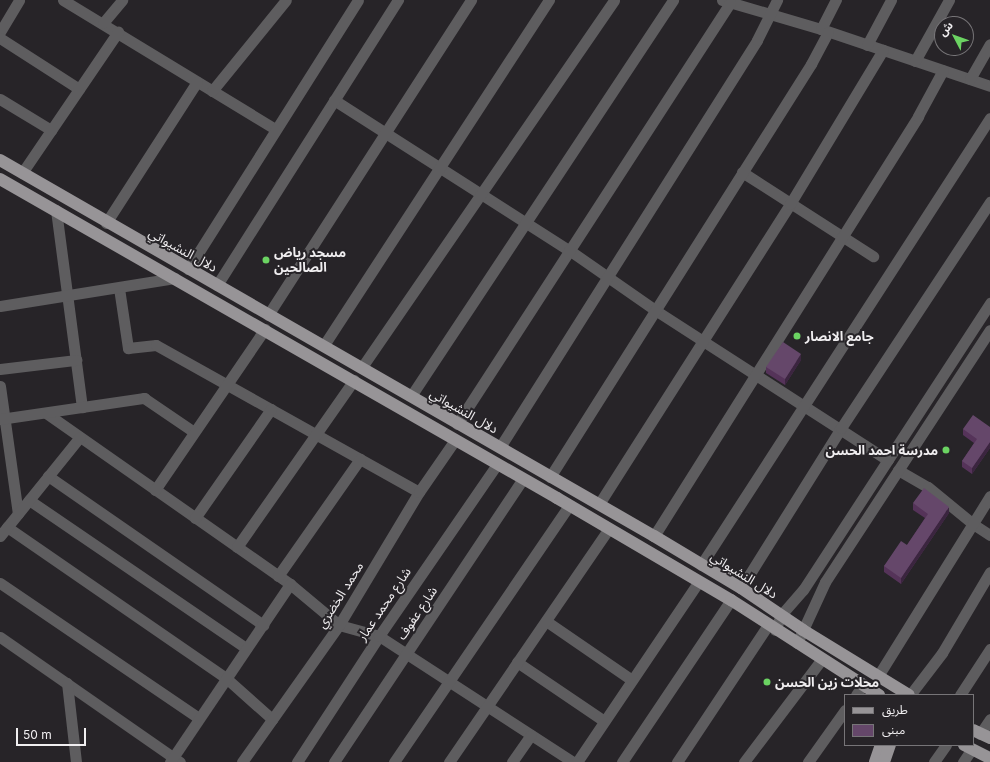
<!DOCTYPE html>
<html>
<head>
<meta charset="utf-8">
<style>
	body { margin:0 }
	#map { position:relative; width:990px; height:762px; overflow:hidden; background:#272428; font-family:Inter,"Noto Sans Arabic",sans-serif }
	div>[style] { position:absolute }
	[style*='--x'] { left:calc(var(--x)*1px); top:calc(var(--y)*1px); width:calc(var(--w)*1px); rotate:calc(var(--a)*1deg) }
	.minor>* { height:11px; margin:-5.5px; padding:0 5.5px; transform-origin:5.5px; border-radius:5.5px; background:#5e5d5f }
	.major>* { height:12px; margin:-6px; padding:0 6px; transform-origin:6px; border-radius:6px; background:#979497 }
	.wall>* { inset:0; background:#553359 }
	.shaded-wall>* { inset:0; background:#3b253f }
	.building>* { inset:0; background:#65476a }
	.dots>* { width:11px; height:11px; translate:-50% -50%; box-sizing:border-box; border:2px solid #272428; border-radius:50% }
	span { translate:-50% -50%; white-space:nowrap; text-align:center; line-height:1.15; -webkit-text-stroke:4px #272428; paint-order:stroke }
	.street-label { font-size:13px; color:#f0eef0 }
	.poi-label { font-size:13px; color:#f0eef0; font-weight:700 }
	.left { translate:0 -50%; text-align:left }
	.right { translate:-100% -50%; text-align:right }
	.legend { position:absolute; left:844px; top:694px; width:130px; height:52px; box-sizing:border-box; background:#272428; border:1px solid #777578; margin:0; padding:5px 7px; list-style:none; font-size:12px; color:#f0eef0 }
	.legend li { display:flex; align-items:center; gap:8px; height:20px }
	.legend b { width:20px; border:1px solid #777578 }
	.north { position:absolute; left:934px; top:16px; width:40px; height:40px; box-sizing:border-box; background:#272428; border:1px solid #777578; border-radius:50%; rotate:311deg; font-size:11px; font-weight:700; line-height:16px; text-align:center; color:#f0eef0 }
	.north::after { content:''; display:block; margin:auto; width:14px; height:18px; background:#6bd362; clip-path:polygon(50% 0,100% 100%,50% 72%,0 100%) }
	.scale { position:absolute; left:16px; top:728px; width:70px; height:18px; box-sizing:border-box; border:2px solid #f0eef0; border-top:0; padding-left:5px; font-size:12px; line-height:14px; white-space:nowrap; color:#f0eef0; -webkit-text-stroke:3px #272428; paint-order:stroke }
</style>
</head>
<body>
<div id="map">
	<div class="minor">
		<i style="--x:63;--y:0;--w:248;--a:31.3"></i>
		<i style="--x:722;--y:0;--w:103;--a:16.3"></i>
		<i style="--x:821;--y:29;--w:178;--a:18.6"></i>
		<i style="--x:103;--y:23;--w:30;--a:-50"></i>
		<i style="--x:821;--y:29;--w:33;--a:-63"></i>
		<i style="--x:0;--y:32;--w:37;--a:-59"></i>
		<i style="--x:0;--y:38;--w:94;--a:32.8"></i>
		<i style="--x:867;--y:45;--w:51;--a:-61.9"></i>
		<i style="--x:915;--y:61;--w:70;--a:-60.9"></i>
		<i style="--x:970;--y:79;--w:40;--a:-60.3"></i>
		<i style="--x:212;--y:91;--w:117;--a:-50.9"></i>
		<i style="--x:0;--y:99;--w:60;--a:31.3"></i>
		<i style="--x:334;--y:100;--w:279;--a:32.6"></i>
		<i style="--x:569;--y:250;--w:105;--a:34.9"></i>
		<i style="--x:655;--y:310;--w:277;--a:32.8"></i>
		<i style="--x:742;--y:172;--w:156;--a:32.7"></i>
		<i style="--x:22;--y:173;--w:171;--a:-55.8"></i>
		<i style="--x:56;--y:210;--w:199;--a:82.5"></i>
		<i style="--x:106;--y:223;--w:168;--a:-57.2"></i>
		<i style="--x:188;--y:269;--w:318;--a:-57.7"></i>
		<i style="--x:217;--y:285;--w:338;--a:-57.6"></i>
		<i style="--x:119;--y:288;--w:61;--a:81.5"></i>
		<i style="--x:128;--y:348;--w:28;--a:-6"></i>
		<i style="--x:156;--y:345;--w:301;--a:29.2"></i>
		<i style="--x:0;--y:306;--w:177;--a:-9.1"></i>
		<i style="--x:268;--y:315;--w:375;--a:-57.2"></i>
		<i style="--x:324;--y:345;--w:412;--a:-56.9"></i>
		<i style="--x:362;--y:367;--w:445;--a:-55.5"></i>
		<i style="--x:0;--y:369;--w:77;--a:-6.8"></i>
		<i style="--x:0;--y:386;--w:129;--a:82"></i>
		<i style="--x:411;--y:396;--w:475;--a:-56.5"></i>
		<i style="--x:46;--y:413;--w:298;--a:35"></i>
		<i style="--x:290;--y:584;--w:64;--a:39.9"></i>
		<i style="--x:339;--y:625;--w:41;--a:15.4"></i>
		<i style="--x:379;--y:636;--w:231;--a:33"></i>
		<i style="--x:0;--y:419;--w:146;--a:-8.3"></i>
		<i style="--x:144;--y:398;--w:60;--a:34.2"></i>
		<i style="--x:457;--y:424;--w:502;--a:-57.04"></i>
		<i style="--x:500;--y:447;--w:481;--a:-57.7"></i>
		<i style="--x:757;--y:40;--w:45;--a:-63.4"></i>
		<i style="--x:898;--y:470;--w:34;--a:30"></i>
		<i style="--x:928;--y:487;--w:58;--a:39.4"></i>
		<i style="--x:973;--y:524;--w:20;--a:33"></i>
		<i style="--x:48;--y:476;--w:262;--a:34.7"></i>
		<i style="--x:550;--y:477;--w:489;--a:-57.7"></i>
		<i style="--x:811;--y:64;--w:36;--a:-62"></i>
		<i style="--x:155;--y:490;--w:195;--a:-55.7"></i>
		<i style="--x:29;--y:500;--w:263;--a:34.3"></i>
		<i style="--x:599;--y:504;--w:356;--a:-57.5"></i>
		<i style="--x:790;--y:204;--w:180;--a:-58.9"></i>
		<i style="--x:195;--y:518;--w:133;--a:-55.1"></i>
		<i style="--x:7;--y:527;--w:266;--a:34.6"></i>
		<i style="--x:226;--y:678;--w:62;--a:41.7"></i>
		<i style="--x:0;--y:536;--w:127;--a:-51.1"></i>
		<i style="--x:654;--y:536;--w:496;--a:-57.8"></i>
		<i style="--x:918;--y:116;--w:52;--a:-61.5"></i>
		<i style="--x:237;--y:547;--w:204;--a:-55"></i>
		<i style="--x:701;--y:565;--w:532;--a:-57.12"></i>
		<i style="--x:278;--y:576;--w:143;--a:-55"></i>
		<i style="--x:0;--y:583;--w:240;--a:34.2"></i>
		<i style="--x:741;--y:588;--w:189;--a:-58"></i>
		<i style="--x:841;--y:428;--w:271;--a:-56.6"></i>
		<i style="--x:546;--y:621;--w:104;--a:34.5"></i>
		<i style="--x:775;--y:630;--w:16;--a:-68"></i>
		<i style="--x:781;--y:615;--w:33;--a:-49"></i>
		<i style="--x:803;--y:590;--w:343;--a:-56.9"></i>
		<i style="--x:0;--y:637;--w:219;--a:34.8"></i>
		<i style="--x:797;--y:643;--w:67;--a:-65.3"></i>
		<i style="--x:825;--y:582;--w:301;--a:-56.8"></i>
		<i style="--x:517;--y:662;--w:105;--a:34.1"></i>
		<i style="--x:878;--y:676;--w:212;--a:-58.1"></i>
		<i style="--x:67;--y:683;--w:80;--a:83.5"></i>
		<i style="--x:856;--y:695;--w:12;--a:-55"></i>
		<i style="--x:910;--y:695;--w:53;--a:-52.7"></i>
		<i style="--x:942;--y:653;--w:94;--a:-59.3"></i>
		<i style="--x:960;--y:695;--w:55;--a:-56.9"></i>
		<i style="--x:980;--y:734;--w:18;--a:-56"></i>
		<i style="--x:170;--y:762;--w:215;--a:-56"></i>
		<i style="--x:242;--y:762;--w:168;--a:-54.7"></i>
		<i style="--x:339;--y:625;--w:155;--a:-59"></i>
		<i style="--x:419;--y:492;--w:63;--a:-55.3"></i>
		<i style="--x:297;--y:762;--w:150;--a:-56.9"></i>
		<i style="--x:379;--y:636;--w:209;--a:-55.5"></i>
		<i style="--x:334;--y:762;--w:340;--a:-56.3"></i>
		<i style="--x:394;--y:762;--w:311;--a:-55.7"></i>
		<i style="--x:449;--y:762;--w:283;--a:-55.6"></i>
		<i style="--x:512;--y:762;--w:33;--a:-55"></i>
		<i style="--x:577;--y:762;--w:218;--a:-56"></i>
		<i style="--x:622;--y:762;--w:195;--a:-56.1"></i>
		<i style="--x:677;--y:762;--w:164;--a:-56.4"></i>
		<i style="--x:744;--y:762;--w:129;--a:-52.9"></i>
		<i style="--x:808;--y:762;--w:64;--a:-54.6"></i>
		<i style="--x:934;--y:762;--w:21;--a:-55"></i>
		<i style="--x:963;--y:762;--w:14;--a:-56"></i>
	</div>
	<div class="major">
		<i style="--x:0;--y:160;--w:754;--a:29.9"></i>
		<i style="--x:654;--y:536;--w:101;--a:30.9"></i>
		<i style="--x:741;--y:588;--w:75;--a:34.1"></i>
		<i style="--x:803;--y:630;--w:124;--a:31.5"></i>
		<i style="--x:0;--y:179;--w:642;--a:29.8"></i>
		<i style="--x:557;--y:498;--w:202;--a:30.4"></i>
		<i style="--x:731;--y:600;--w:176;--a:32.7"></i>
		<i style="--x:973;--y:730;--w:19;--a:25"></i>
		<i style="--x:964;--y:745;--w:29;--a:27"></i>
		<i style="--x:875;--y:762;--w:18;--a:-71"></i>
		<i style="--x:884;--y:762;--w:18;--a:-71"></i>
	</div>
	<div class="wall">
		<i style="clip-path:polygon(801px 360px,785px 385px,766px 373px,766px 367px)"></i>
		<i style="clip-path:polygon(990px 427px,990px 448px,972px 474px,962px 467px,962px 461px,974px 443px,963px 435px,963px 429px)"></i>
		<i style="clip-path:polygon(913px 503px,949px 513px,901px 584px,884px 572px,884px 566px,907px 545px,925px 518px,913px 510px)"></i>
	</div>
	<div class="shaded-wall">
		<i style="clip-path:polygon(801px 354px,801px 360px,785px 385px,785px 379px)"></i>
		<i style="clip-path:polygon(990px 442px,990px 448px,972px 474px,972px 468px)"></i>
		<i style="clip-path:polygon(949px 507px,949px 513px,901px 584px,901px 578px)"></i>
	</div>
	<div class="building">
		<i style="clip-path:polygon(783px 342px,801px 354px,785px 379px,766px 367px)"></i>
		<i style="clip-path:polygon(973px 415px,990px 427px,990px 442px,972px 468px,962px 461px,977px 439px,963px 429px)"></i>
		<i style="clip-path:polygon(924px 488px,949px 507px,901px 578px,884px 566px,901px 541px,907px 545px,928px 514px,913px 503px)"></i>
	</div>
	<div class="dots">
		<i style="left:266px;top:260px;background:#6bd362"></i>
		<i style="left:797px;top:336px;background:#6bd362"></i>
		<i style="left:946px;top:450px;background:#6bd362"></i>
		<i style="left:767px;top:682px;background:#6bd362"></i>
	</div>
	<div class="street-label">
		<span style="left:183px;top:250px;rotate:29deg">دلال النشيواتي</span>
		<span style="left:464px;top:411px;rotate:30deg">دلال النشيواتي</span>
		<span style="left:744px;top:575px;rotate:32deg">دلال النشيواتي</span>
		<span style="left:340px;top:595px;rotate:-58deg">محمد الخضري</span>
		<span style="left:384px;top:604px;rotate:-56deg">شارع محمد عمار</span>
		<span style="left:417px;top:613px;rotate:-56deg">شارع عفوف</span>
	</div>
	<div class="poi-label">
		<span class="left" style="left:274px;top:260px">مسجد رياض<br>الصالحين</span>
		<span class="left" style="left:805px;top:336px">جامع الانصار</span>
		<span class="right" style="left:938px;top:450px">مدرسة احمد الحسن</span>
		<span class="left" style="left:775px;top:682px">محلات زين الحسن</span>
	</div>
	<ul class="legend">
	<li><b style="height:5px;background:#979497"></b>طريق</li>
	<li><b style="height:11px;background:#65476a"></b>مبنى</li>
	</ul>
	<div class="north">ش</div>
	<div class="scale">50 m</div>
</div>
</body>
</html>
